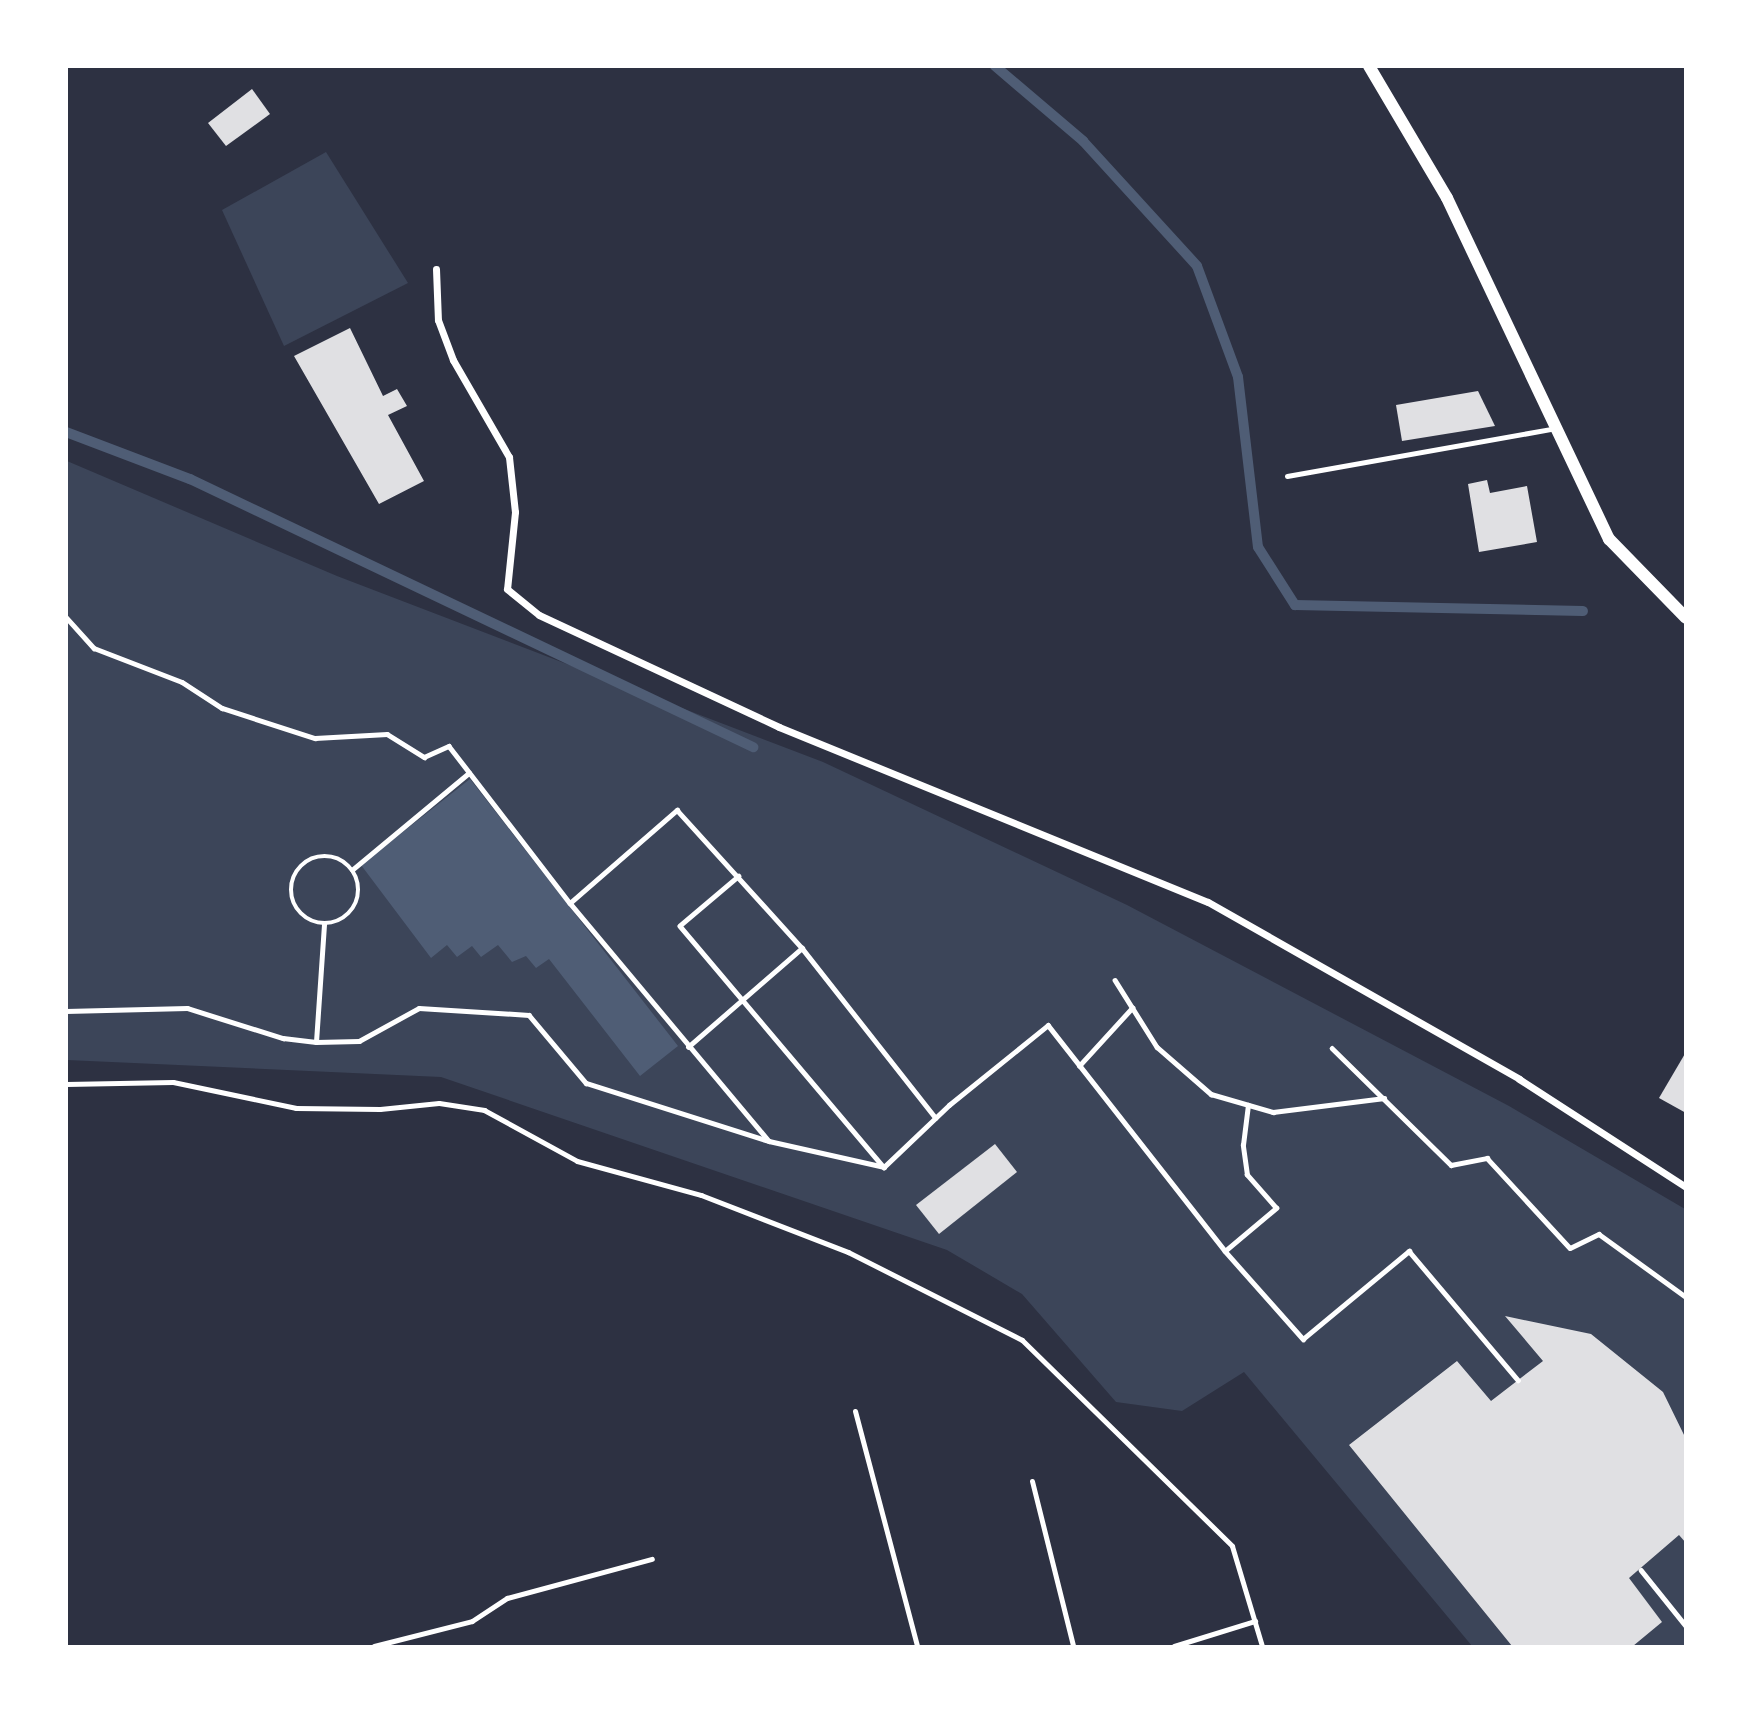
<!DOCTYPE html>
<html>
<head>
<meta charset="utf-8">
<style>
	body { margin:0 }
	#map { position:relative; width:1752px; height:1713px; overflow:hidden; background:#2d3142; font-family:"Sofia Sans Condensed",sans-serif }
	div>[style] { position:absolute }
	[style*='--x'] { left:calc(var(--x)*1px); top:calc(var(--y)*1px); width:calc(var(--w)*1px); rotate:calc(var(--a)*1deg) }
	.green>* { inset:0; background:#3c4559 }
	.water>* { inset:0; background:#4f5d75 }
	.stream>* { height:10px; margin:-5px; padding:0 5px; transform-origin:5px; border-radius:5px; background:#4f5d75 }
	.building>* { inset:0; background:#e0e0e3 }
	.path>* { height:4.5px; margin:-2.25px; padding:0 2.25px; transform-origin:2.25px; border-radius:2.25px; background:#fff }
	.path>.ring { margin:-2.25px; padding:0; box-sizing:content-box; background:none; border:4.5px solid #fff; border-radius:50% }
	.service>* { height:5px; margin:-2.5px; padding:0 2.5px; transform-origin:2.5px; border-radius:2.5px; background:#fff }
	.minor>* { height:7px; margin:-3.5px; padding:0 3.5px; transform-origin:3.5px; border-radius:3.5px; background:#fff }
	.tertiary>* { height:12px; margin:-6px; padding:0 6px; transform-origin:6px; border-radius:6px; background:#fff }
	span { translate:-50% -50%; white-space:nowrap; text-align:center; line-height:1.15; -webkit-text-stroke:6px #fff; paint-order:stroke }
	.frame { position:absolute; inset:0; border:68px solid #fff; pointer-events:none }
</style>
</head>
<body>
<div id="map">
	<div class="green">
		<i style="clip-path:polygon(326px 152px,408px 283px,284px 346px,222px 210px)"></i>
		<i style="clip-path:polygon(67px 461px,337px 576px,823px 762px,1127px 905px,1509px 1106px,1685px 1209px,1685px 1646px,1472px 1646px,1244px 1372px,1182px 1411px,1116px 1402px,1022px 1294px,947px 1250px,441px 1077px,67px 1060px)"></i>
	</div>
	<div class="water">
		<i style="clip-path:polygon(470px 779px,678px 1046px,640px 1076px,549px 959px,536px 968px,526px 956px,512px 962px,498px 945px,481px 957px,472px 946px,457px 957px,447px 945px,431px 958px,361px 865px)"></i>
	</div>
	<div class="stream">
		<i style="--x:995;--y:66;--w:116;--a:40.4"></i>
		<i style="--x:1083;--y:141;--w:169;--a:47.6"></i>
		<i style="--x:1197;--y:266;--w:118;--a:69.7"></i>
		<i style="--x:1238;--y:377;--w:171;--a:83.3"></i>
		<i style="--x:1258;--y:547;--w:69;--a:57.5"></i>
		<i style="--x:1295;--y:605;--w:288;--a:1.2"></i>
		<i style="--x:66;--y:432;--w:133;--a:20.8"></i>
		<i style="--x:190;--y:479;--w:624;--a:25.46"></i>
	</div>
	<div class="building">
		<i style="clip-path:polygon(252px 89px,270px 114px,226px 146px,208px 123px)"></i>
		<i style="clip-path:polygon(350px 328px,383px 396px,397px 389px,407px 406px,388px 415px,424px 481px,379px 504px,294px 356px)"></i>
		<i style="clip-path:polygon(1478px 391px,1495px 426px,1402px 441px,1396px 405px)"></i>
		<i style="clip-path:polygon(1487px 480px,1490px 493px,1527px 486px,1537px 542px,1479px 552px,1468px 484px)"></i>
		<i style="clip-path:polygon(1686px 1052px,1686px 1113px,1659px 1098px)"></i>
		<i style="clip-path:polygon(995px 1144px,1017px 1172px,939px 1234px,916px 1205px)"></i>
		<i style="clip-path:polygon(1505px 1316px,1591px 1334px,1663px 1392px,1686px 1439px,1686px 1543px,1679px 1535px,1629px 1578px,1662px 1622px,1633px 1646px,1512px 1646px,1349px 1445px,1457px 1361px,1491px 1401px,1543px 1361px)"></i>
	</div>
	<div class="path">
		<i style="--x:66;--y:617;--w:42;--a:47.9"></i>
		<i style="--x:94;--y:648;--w:94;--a:21.1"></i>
		<i style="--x:182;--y:682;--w:48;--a:33"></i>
		<i style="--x:222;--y:708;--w:98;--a:17.9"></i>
		<i style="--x:315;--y:738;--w:72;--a:-3.2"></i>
		<i style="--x:387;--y:734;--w:44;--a:31.9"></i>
		<i style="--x:424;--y:757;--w:27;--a:-24"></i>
		<i style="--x:449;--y:746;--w:198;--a:52.4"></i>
		<i style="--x:570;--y:903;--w:309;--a:50.1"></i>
		<i class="ring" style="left:291px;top:856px;width:63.5px;height:63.5px"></i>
		<i style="--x:352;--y:870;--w:152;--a:-39.7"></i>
		<i style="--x:739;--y:876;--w:77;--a:139.7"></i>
		<i style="--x:680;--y:926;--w:316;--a:49.8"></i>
		<i style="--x:570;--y:903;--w:142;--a:-41"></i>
		<i style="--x:677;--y:810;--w:186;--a:47.8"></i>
		<i style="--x:802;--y:948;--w:216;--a:51.8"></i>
		<i style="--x:1115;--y:980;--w:79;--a:57.9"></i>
		<i style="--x:1157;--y:1047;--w:72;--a:41"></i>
		<i style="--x:1211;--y:1094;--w:65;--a:16.2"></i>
		<i style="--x:1273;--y:1112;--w:112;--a:-7.2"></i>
		<i style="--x:66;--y:1011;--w:121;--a:-1.4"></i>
		<i style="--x:187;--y:1008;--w:101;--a:17.4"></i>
		<i style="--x:283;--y:1038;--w:33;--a:7"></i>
		<i style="--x:316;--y:1042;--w:43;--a:-1.3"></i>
		<i style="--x:359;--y:1041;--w:68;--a:-28.8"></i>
		<i style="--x:419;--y:1008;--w:110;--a:3.6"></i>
		<i style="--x:529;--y:1015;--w:89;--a:50"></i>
		<i style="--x:586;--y:1083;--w:192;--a:17.6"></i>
		<i style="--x:769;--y:1141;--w:118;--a:12.7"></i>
		<i style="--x:884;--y:1167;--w:90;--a:-43.6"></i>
		<i style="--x:949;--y:1105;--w:127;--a:-38.9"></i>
		<i style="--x:1048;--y:1025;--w:287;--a:51.9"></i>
		<i style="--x:1225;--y:1251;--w:118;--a:48.4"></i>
		<i style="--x:1303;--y:1339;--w:138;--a:-39.7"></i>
		<i style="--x:1409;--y:1251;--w:169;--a:49.8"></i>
		<i style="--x:316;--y:1042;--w:118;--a:-86.1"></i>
		<i style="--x:688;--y:1047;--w:151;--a:-41"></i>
		<i style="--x:1332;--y:1048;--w:167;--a:44.5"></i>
		<i style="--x:1451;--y:1165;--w:37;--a:-11"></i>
		<i style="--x:1487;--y:1158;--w:122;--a:47.3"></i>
		<i style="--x:1570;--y:1248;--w:32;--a:-26"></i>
		<i style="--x:1599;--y:1234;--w:107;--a:35.9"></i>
		<i style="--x:1079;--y:1066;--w:79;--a:-47.6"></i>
		<i style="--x:1225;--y:1251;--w:67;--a:-40.1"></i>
		<i style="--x:1276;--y:1208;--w:44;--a:-131.3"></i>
		<i style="--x:1247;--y:1175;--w:30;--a:-98"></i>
		<i style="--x:1243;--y:1145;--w:40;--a:-82.9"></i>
		<i style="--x:1641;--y:1570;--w:72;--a:51.2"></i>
	</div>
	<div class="service">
		<i style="--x:1287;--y:476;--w:273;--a:-10.1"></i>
		<i style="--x:66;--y:1084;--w:107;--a:-1.1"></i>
		<i style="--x:173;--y:1082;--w:126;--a:11.9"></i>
		<i style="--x:296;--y:1108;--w:84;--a:0.7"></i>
		<i style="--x:380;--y:1109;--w:59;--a:-5.8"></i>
		<i style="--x:439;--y:1103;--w:46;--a:8.8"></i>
		<i style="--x:484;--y:1110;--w:106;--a:28.7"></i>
		<i style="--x:577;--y:1161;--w:129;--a:15.3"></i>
		<i style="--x:701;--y:1195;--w:158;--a:21.2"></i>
		<i style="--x:848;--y:1252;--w:195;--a:26.8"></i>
		<i style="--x:1022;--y:1340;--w:294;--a:44.4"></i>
		<i style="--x:1232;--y:1546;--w:104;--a:73.3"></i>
		<i style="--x:855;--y:1411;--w:243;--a:75.2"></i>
		<i style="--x:1032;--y:1481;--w:170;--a:76"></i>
		<i style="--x:374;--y:1646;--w:101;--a:-14.3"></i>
		<i style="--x:472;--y:1621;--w:42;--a:-33.3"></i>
		<i style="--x:507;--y:1598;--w:150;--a:-15.1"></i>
		<i style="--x:1174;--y:1646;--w:85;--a:-17.2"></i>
	</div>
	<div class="minor">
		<i style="--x:436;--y:269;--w:51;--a:87.8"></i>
		<i style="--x:438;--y:320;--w:43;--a:69.4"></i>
		<i style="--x:453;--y:360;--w:112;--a:60"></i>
		<i style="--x:509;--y:457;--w:55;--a:83.8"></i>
		<i style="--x:515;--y:512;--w:77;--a:95.9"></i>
		<i style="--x:507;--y:589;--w:41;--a:39.1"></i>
		<i style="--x:539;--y:615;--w:265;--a:25"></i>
		<i style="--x:779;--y:727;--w:463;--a:22.2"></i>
		<i style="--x:1208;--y:902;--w:358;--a:29.6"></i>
		<i style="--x:1519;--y:1079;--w:199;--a:32.9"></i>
	</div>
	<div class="tertiary">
		<i style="--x:1369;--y:66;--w:153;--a:59.4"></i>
		<i style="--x:1447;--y:198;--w:378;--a:64.6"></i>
		<i style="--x:1609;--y:539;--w:110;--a:45.7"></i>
	</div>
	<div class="frame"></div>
</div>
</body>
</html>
